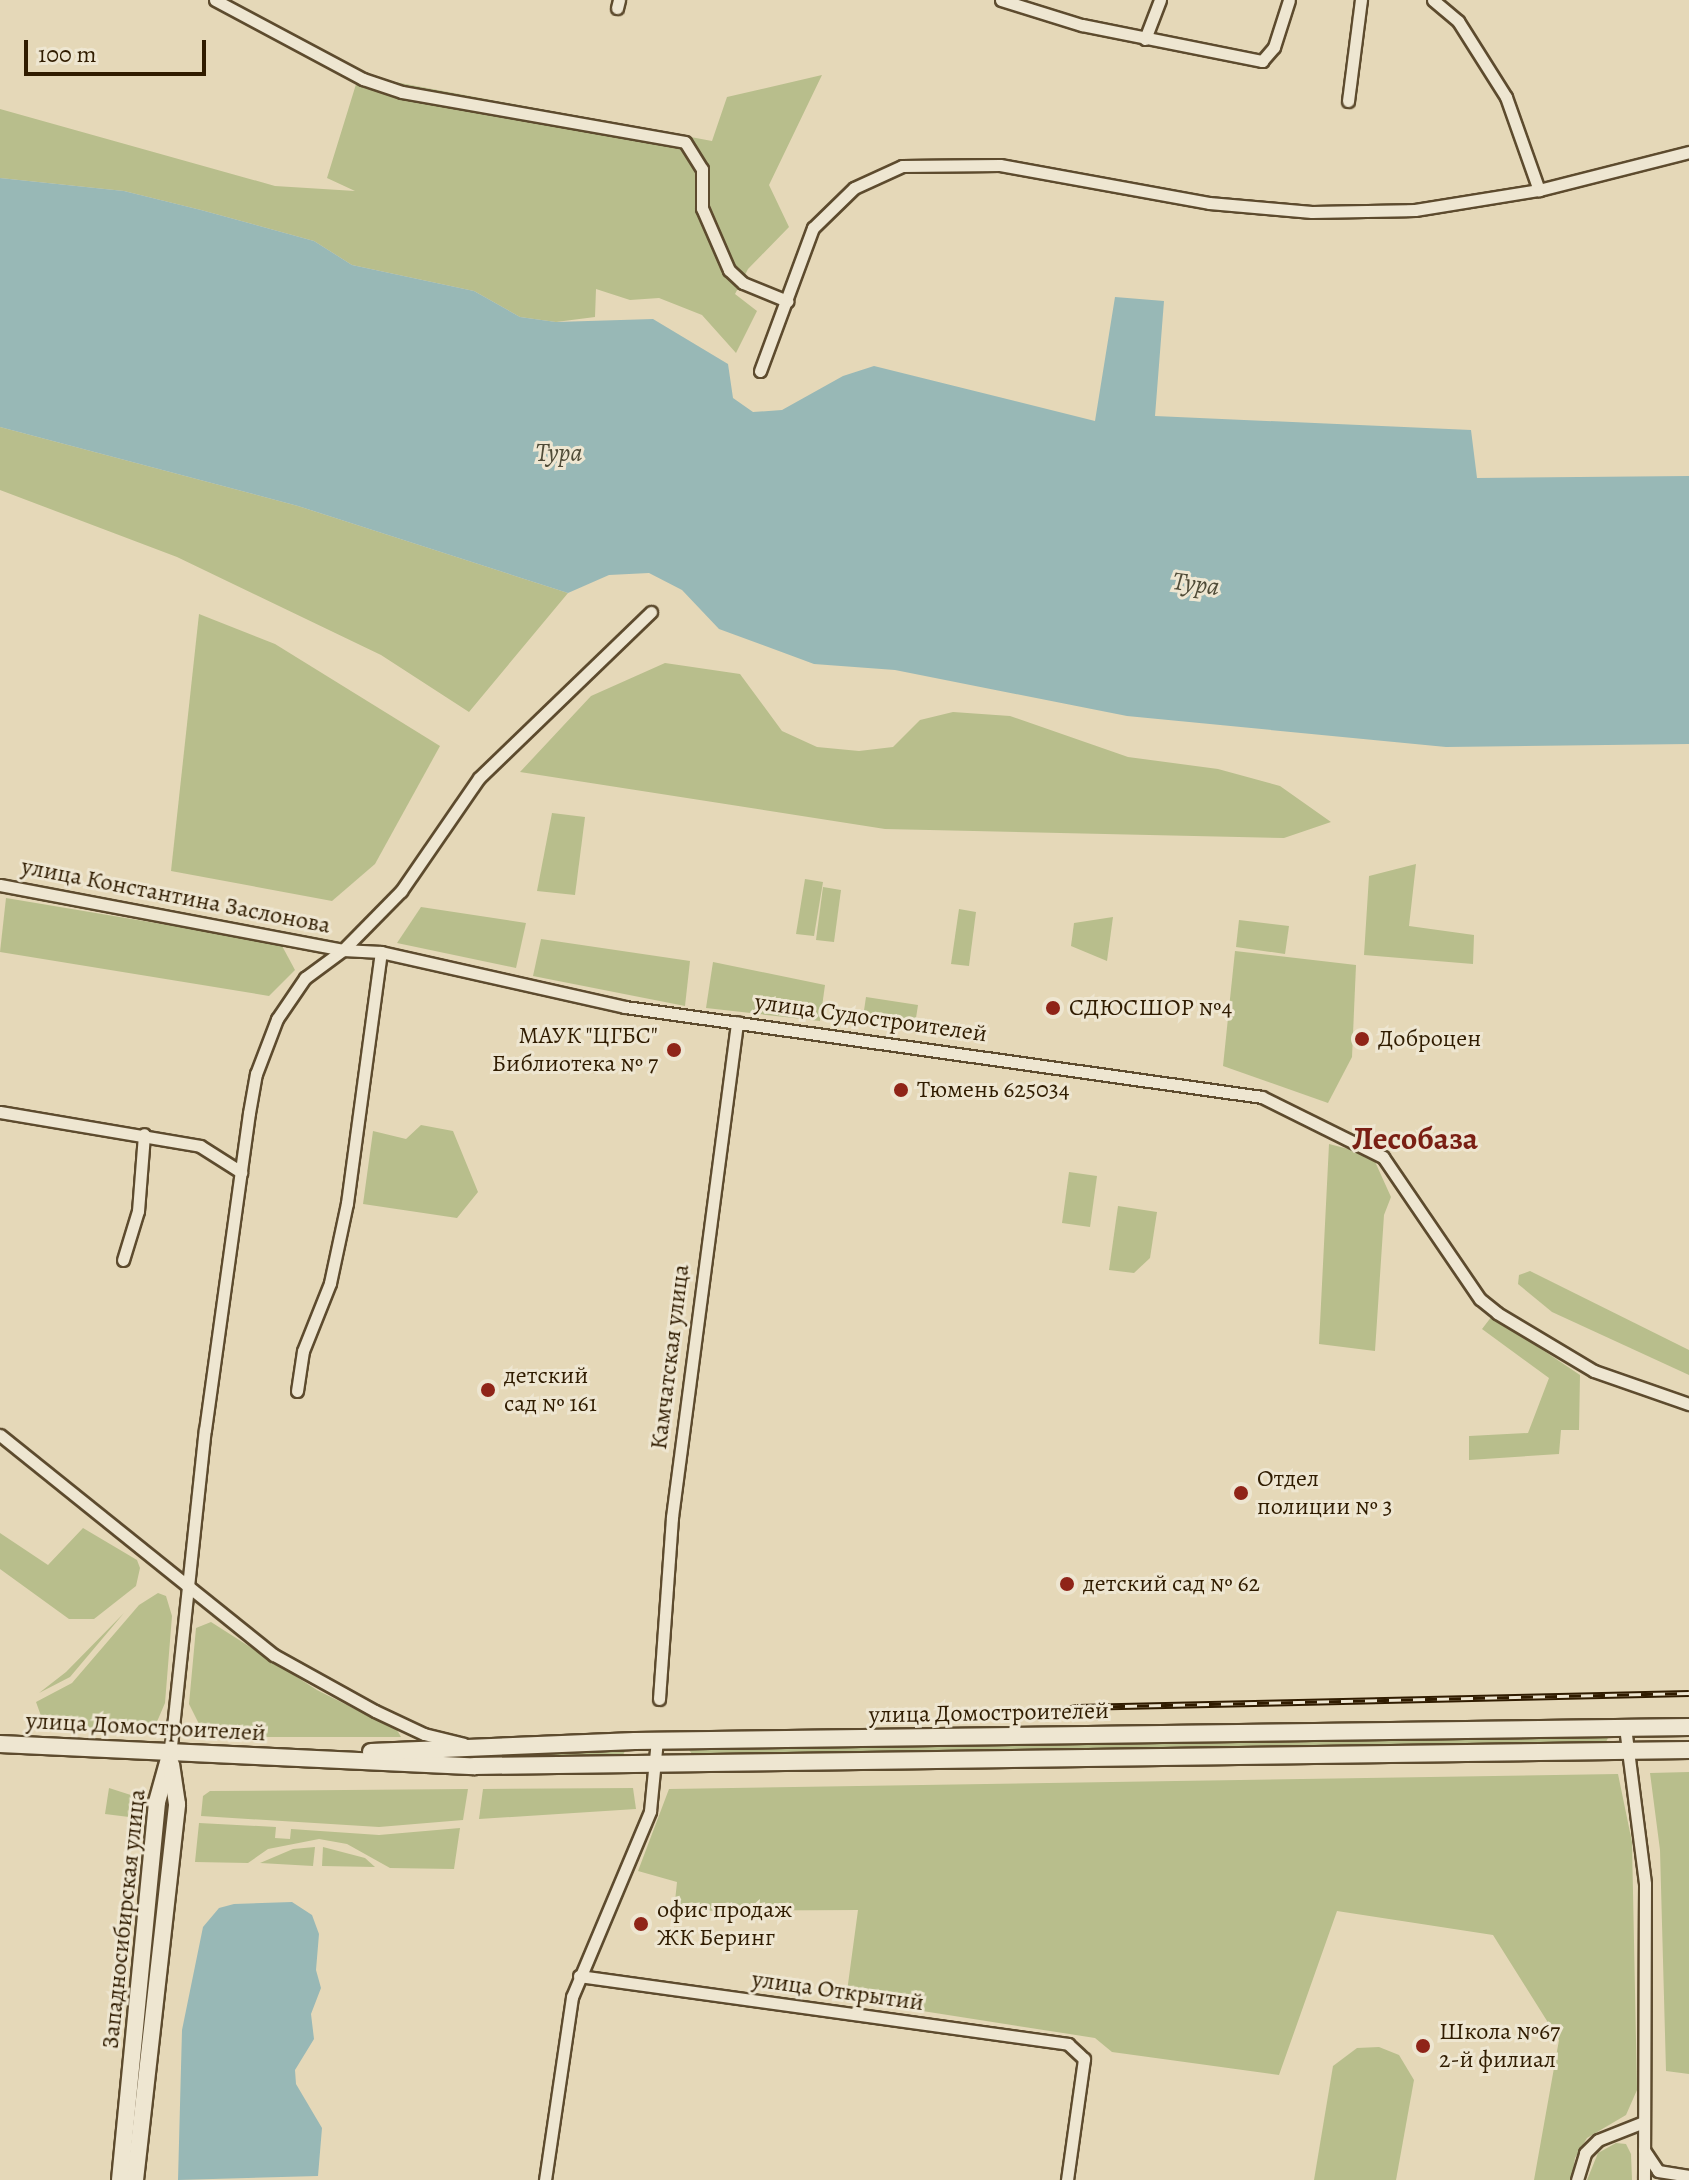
<!DOCTYPE html>
<html>
<head>
<meta charset="utf-8">
<style>
	body { margin:0 }
	#map { position:relative; width:1689px; height:2180px; overflow:hidden; background:#e5d8b8; font-family:Alegreya,serif }
	div>[style] { position:absolute }
	[style*='--x'] { left:calc(var(--x)*1px); top:calc(var(--y)*1px); width:calc(var(--w)*1px); rotate:calc(var(--a)*1deg) }
	.green>* { inset:0; background:#b8be8c }
	.water>* { inset:0; background:#98b8b6 }
	.roads { filter:drop-shadow(2px 0 #5d4b2e) drop-shadow(-2px 0 #5d4b2e) drop-shadow(0 2px #5d4b2e) drop-shadow(0 -2px #5d4b2e) }
	.street>* { height:11px; margin:-5.5px; padding:0 5.5px; transform-origin:5.5px; border-radius:5.5px; background:#eee6d1 }
	.secondary>* { height:16px; margin:-8px; padding:0 8px; transform-origin:8px; border-radius:8px; background:#eee6d1 }
	.rail>* { height:7px; margin-top:-3.5px; transform-origin:0; background:repeating-linear-gradient(90deg,#eee6d1 0 12px,#301c00 0 24px); box-sizing:border-box; border-block:2px solid #301c00 }
	.dots>* { width:22px; height:22px; translate:-50% -50%; box-sizing:border-box; border:4px solid #eee6d1; border-radius:50% }
	span { translate:-50% -50%; white-space:nowrap; text-align:center; line-height:1.15; -webkit-text-stroke:6px #eee6d1; paint-order:stroke }
	.street-label { font-size:24px; color:#301c00 }
	.poi-label { font-size:24px; color:#301c00 }
	.left { translate:0 -50%; text-align:left }
	.right { translate:-100% -50%; text-align:right }
	.water-label { font-size:26px; color:#4f4b37; font-style:italic }
	.district-label { font-size:32px; color:#7a1f14; font-weight:700 }
	.scale { position:absolute; left:24px; top:40px; width:182px; height:36px; box-sizing:border-box; border:4px solid #301c00; border-top:0; padding-left:10px; font-size:24px; line-height:28px; white-space:nowrap; color:#301c00; -webkit-text-stroke:6px #eee6d1; paint-order:stroke }
</style>
</head>
<body>
<div id="map">
	<div class="green">
		<i style="clip-path:polygon(822px 75px,769px 185px,789px 227px,748px 269px,735px 294px,757px 311px,736px 353px,702px 315px,659px 298px,630px 300px,596px 289px,595px 317px,556px 322px,520px 317px,474px 291px,352px 265px,314px 241px,201px 210px,124px 191px,0 178px,0 109px,275px 186px,355px 191px,327px 178px,357px 81px,384px 80px,712px 141px,727px 97px)"></i>
		<i style="clip-path:polygon(0 427px,298px 506px,568px 593px,469px 712px,381px 655px,177px 557px,0 490px)"></i>
		<i style="clip-path:polygon(199px 614px,275px 644px,440px 746px,375px 864px,332px 901px,171px 871px)"></i>
		<i style="clip-path:polygon(665px 663px,740px 674px,782px 731px,817px 747px,859px 751px,893px 747px,920px 720px,953px 712px,1010px 716px,1128px 757px,1218px 769px,1280px 786px,1331px 822px,1284px 838px,885px 829px,520px 772px,591px 696px)"></i>
		<i style="clip-path:polygon(552px 813px,585px 817px,575px 895px,537px 891px)"></i>
		<i style="clip-path:polygon(1416px 864px,1409px 926px,1474px 935px,1473px 964px,1364px 955px,1369px 876px)"></i>
		<i style="clip-path:polygon(805px 879px,823px 882px,814px 936px,796px 934px)"></i>
		<i style="clip-path:polygon(823px 887px,841px 890px,834px 942px,816px 940px)"></i>
		<i style="clip-path:polygon(6px 898px,281px 944px,295px 970px,269px 996px,0 952px)"></i>
		<i style="clip-path:polygon(421px 907px,526px 923px,516px 968px,397px 943px)"></i>
		<i style="clip-path:polygon(959px 909px,976px 912px,969px 966px,951px 964px)"></i>
		<i style="clip-path:polygon(1113px 917px,1107px 961px,1071px 946px,1074px 923px)"></i>
		<i style="clip-path:polygon(1239px 920px,1289px 926px,1285px 954px,1236px 947px)"></i>
		<i style="clip-path:polygon(541px 939px,690px 961px,685px 1006px,533px 976px)"></i>
		<i style="clip-path:polygon(1235px 951px,1356px 965px,1352px 1057px,1328px 1103px,1223px 1066px)"></i>
		<i style="clip-path:polygon(713px 962px,825px 985px,820px 1021px,706px 1008px)"></i>
		<i style="clip-path:polygon(866px 997px,918px 1005px,914px 1031px,862px 1024px)"></i>
		<i style="clip-path:polygon(421px 1125px,453px 1131px,478px 1192px,457px 1218px,363px 1204px,373px 1131px,406px 1139px)"></i>
		<i style="clip-path:polygon(1329px 1144px,1372px 1155px,1391px 1197px,1384px 1215px,1375px 1351px,1319px 1344px)"></i>
		<i style="clip-path:polygon(1069px 1172px,1097px 1176px,1090px 1227px,1062px 1223px)"></i>
		<i style="clip-path:polygon(1118px 1206px,1157px 1212px,1150px 1258px,1134px 1273px,1109px 1270px)"></i>
		<i style="clip-path:polygon(1530px 1271px,1689px 1350px,1689px 1375px,1552px 1312px,1518px 1284px,1519px 1275px)"></i>
		<i style="clip-path:polygon(1492px 1316px,1580px 1375px,1579px 1430px,1561px 1430px,1559px 1454px,1469px 1460px,1469px 1436px,1528px 1433px,1549px 1378px,1482px 1329px)"></i>
		<i style="clip-path:polygon(83px 1528px,137px 1560px,140px 1568px,136px 1586px,94px 1619px,69px 1619px,0 1569px,0 1533px,48px 1565px)"></i>
		<i style="clip-path:polygon(158px 1593px,166px 1596px,172px 1616px,165px 1703px,156px 1724px,144px 1731px,127px 1732px,45px 1727px,36px 1702px,72px 1683px,139px 1605px)"></i>
		<i style="clip-path:polygon(124px 1613px,70px 1677px,39px 1693px,66px 1672px)"></i>
		<i style="clip-path:polygon(211px 1622px,317px 1690px,397px 1730px,401px 1737px,223px 1737px,203px 1732px,189px 1704px,196px 1628px)"></i>
		<i style="clip-path:polygon(1608px 1738px,1605px 1744px,693px 1755px,689px 1750px)"></i>
		<i style="clip-path:polygon(626px 1749px,623px 1755px,496px 1755px,496px 1751px)"></i>
		<i style="clip-path:polygon(1689px 1772px,1689px 2074px,1666px 2071px,1660px 1850px,1650px 1773px)"></i>
		<i style="clip-path:polygon(1618px 1774px,1632px 1842px,1637px 2090px,1626px 2115px,1587px 2138px,1575px 2158px,1572px 2180px,1534px 2180px,1559px 2040px,1493px 1935px,1337px 1911px,1279px 2075px,1112px 2052px,1095px 2038px,846px 1999px,858px 1910px,674px 1911px,677px 1882px,638px 1871px,669px 1789px)"></i>
		<i style="clip-path:polygon(109px 1788px,137px 1797px,137px 1818px,105px 1814px)"></i>
		<i style="clip-path:polygon(633px 1788px,636px 1809px,479px 1819px,483px 1789px)"></i>
		<i style="clip-path:polygon(468px 1789px,463px 1820px,379px 1827px,201px 1816px,203px 1796px,210px 1791px)"></i>
		<i style="clip-path:polygon(199px 1823px,276px 1827px,275px 1838px,290px 1839px,291px 1829px,379px 1835px,460px 1828px,454px 1869px,390px 1868px,347px 1844px,319px 1839px,268px 1849px,248px 1863px,195px 1862px)"></i>
		<i style="clip-path:polygon(315px 1847px,313px 1866px,260px 1863px,293px 1849px)"></i>
		<i style="clip-path:polygon(323px 1847px,365px 1858px,375px 1867px,322px 1866px)"></i>
		<i style="clip-path:polygon(1379px 2047px,1399px 2055px,1414px 2080px,1396px 2180px,1314px 2180px,1333px 2066px,1357px 2048px)"></i>
		<i style="clip-path:polygon(1616px 2143px,1626px 2144px,1631px 2154px,1632px 2180px,1587px 2180px,1598px 2153px)"></i>
	</div>
	<div class="water">
		<i style="clip-path:polygon(0 178px,124px 191px,201px 210px,314px 241px,352px 265px,474px 291px,520px 317px,556px 322px,653px 319px,728px 364px,733px 398px,753px 412px,782px 410px,843px 376px,874px 366px,1095px 421px,1115px 297px,1164px 301px,1155px 416px,1471px 430px,1477px 478px,1689px 476px,1689px 744px,1446px 747px,1127px 716px,895px 670px,814px 664px,719px 629px,682px 590px,649px 573px,609px 575px,568px 593px,298px 506px,0 427px)"></i>
		<i style="clip-path:polygon(292px 1902px,312px 1915px,319px 1934px,316px 1970px,321px 1988px,311px 2014px,314px 2039px,295px 2070px,296px 2084px,322px 2128px,318px 2176px,178px 2180px,182px 2030px,203px 1927px,219px 1908px,234px 1904px)"></i>
	</div>
	<div class="roads">
		<div class="street">
			<i style="--x:215;--y:0;--w:168;--a:28.1"></i>
			<i style="--x:363;--y:79;--w:41;--a:18.4"></i>
			<i style="--x:402;--y:92;--w:287;--a:10"></i>
			<i style="--x:685;--y:142;--w:32;--a:58"></i>
			<i style="--x:702;--y:169;--w:39;--a:90"></i>
			<i style="--x:702;--y:208;--w:68;--a:66.5"></i>
			<i style="--x:729;--y:270;--w:19;--a:43"></i>
			<i style="--x:743;--y:283;--w:48;--a:22.2"></i>
			<i style="--x:1001;--y:0;--w:85;--a:17.2"></i>
			<i style="--x:1082;--y:25;--w:184;--a:11.3"></i>
			<i style="--x:1262;--y:61;--w:18;--a:-49"></i>
			<i style="--x:1274;--y:47;--w:49;--a:-72.3"></i>
			<i style="--x:1433;--y:0;--w:33;--a:40"></i>
			<i style="--x:1458;--y:21;--w:90;--a:57.7"></i>
			<i style="--x:1506;--y:97;--w:99;--a:70.5"></i>
			<i style="--x:617;--y:8;--w:8;--a:-76"></i>
			<i style="--x:1145;--y:39;--w:42;--a:-69"></i>
			<i style="--x:1348;--y:101;--w:102;--a:-82.7"></i>
			<i style="--x:760;--y:371;--w:153;--a:-69.7"></i>
			<i style="--x:813;--y:228;--w:57;--a:-44.3"></i>
			<i style="--x:854;--y:188;--w:53;--a:-24.6"></i>
			<i style="--x:902;--y:166;--w:98;--a:-0.6"></i>
			<i style="--x:1000;--y:165;--w:212;--a:10.3"></i>
			<i style="--x:1209;--y:203;--w:103;--a:5"></i>
			<i style="--x:1312;--y:212;--w:103;--a:-1.1"></i>
			<i style="--x:1415;--y:210;--w:126;--a:-9.2"></i>
			<i style="--x:1539;--y:190;--w:155;--a:-14.2"></i>
			<i style="--x:0;--y:885;--w:349;--a:10.7"></i>
			<i style="--x:343;--y:950;--w:38;--a:3"></i>
			<i style="--x:381;--y:952;--w:250;--a:12.7"></i>
			<i style="--x:625;--y:1007;--w:643;--a:8.04"></i>
			<i style="--x:1262;--y:1097;--w:135;--a:26.4"></i>
			<i style="--x:1383;--y:1157;--w:172;--a:55.7"></i>
			<i style="--x:1480;--y:1299;--w:22;--a:39"></i>
			<i style="--x:1497;--y:1313;--w:113;--a:30.9"></i>
			<i style="--x:1594;--y:1371;--w:101;--a:19.2"></i>
			<i style="--x:0;--y:1112;--w:203;--a:9.6"></i>
			<i style="--x:200;--y:1146;--w:49;--a:32.4"></i>
			<i style="--x:123;--y:1260;--w:51;--a:-73"></i>
			<i style="--x:138;--y:1211;--w:77;--a:-85.5"></i>
			<i style="--x:297;--y:1391;--w:40;--a:-81.5"></i>
			<i style="--x:303;--y:1351;--w:73;--a:-68.3"></i>
			<i style="--x:330;--y:1283;--w:82;--a:-78"></i>
			<i style="--x:347;--y:1203;--w:253;--a:-82.3"></i>
			<i style="--x:0;--y:1435;--w:351;--a:38.8"></i>
			<i style="--x:274;--y:1655;--w:115;--a:29"></i>
			<i style="--x:375;--y:1711;--w:54;--a:25.1"></i>
			<i style="--x:424;--y:1734;--w:41;--a:14"></i>
			<i style="--x:659;--y:1699;--w:182;--a:-85.9"></i>
			<i style="--x:672;--y:1517;--w:499;--a:-82.5"></i>
			<i style="--x:1625;--y:1727;--w:158;--a:82.7"></i>
			<i style="--x:1645;--y:1884;--w:296;--a:90.2"></i>
			<i style="--x:170;--y:1755;--w:327;--a:-83.9"></i>
			<i style="--x:205;--y:1430;--w:320;--a:-82.1"></i>
			<i style="--x:249;--y:1113;--w:40;--a:-80"></i>
			<i style="--x:256;--y:1074;--w:59;--a:-69.1"></i>
			<i style="--x:277;--y:1019;--w:50;--a:-55.7"></i>
			<i style="--x:305;--y:978;--w:47;--a:-36.4"></i>
			<i style="--x:343;--y:950;--w:83;--a:-45.5"></i>
			<i style="--x:401;--y:891;--w:137;--a:-55.4"></i>
			<i style="--x:479;--y:778;--w:239;--a:-44"></i>
			<i style="--x:579;--y:1976;--w:494;--a:7.9"></i>
			<i style="--x:1068;--y:2044;--w:22;--a:43"></i>
			<i style="--x:1084;--y:2059;--w:122;--a:98"></i>
			<i style="--x:1644;--y:2150;--w:25;--a:56"></i>
			<i style="--x:1658;--y:2171;--w:31;--a:9"></i>
			<i style="--x:545;--y:2180;--w:185;--a:-81.6"></i>
			<i style="--x:572;--y:1997;--w:202;--a:-67.2"></i>
			<i style="--x:650;--y:1811;--w:71;--a:-84.4"></i>
			<i style="--x:1577;--y:2180;--w:28;--a:-73"></i>
			<i style="--x:1585;--y:2153;--w:18;--a:-45"></i>
			<i style="--x:1598;--y:2140;--w:46;--a:-21.6"></i>
		</div>
		<div class="secondary">
			<i style="--x:0;--y:1744;--w:475;--a:2.7"></i>
			<i style="--x:474;--y:1766;--w:1215;--a:-0.75"></i>
			<i style="--x:371;--y:1752;--w:264;--a:-2.4"></i>
			<i style="--x:635;--y:1741;--w:1054;--a:-0.76"></i>
			<i style="--x:120;--y:2180;--w:380;--a:-84.4"></i>
			<i style="--x:157;--y:1802;--w:49;--a:-74.5"></i>
			<i style="--x:135;--y:2180;--w:378;--a:-83.6"></i>
			<i style="--x:177;--y:1804;--w:40;--a:-98.5"></i>
		</div>
	</div>
	<div class="rail">
		<i style="--x:1037;--y:1713;--w:40;--a:-8.5"></i>
		<i style="--x:1077;--y:1707;--w:612;--a:-1.31"></i>
	</div>
	<div class="dots">
		<i style="left:1053px;top:1008px;background:#8f2418"></i>
		<i style="left:1362px;top:1039px;background:#8f2418"></i>
		<i style="left:674px;top:1050px;background:#8f2418"></i>
		<i style="left:901px;top:1090px;background:#8f2418"></i>
		<i style="left:488px;top:1390px;background:#8f2418"></i>
		<i style="left:1241px;top:1493px;background:#8f2418"></i>
		<i style="left:1067px;top:1584px;background:#8f2418"></i>
		<i style="left:641px;top:1924px;background:#8f2418"></i>
		<i style="left:1423px;top:2046px;background:#8f2418"></i>
	</div>
	<div class="street-label">
		<span style="left:176px;top:896px;rotate:11deg">улица Константина Заслонова</span>
		<span style="left:871px;top:1018px;rotate:8deg">улица Судостроителей</span>
		<span style="left:670px;top:1357px;rotate:-83deg">Камчатская улица</span>
		<span style="left:989px;top:1713px;rotate:-1deg">улица Домостроителей</span>
		<span style="left:146px;top:1727px;rotate:3deg">улица Домостроителей</span>
		<span style="left:124px;top:1919px;rotate:-84deg">Западносибирская улица</span>
		<span style="left:838px;top:1991px;rotate:8deg">улица Открытий</span>
	</div>
	<div class="poi-label">
		<span class="left" style="left:1069px;top:1008px">СДЮСШОР №4</span>
		<span class="right" style="left:658px;top:1050px">МАУК "ЦГБС"<br>Библиотека № 7</span>
		<span class="left" style="left:1378px;top:1039px">Доброцен</span>
		<span class="left" style="left:917px;top:1090px">Тюмень 625034</span>
		<span class="left" style="left:504px;top:1390px">детский<br>сад № 161</span>
		<span class="left" style="left:1257px;top:1493px">Отдел<br>полиции № 3</span>
		<span class="left" style="left:1083px;top:1584px">детский сад № 62</span>
		<span class="left" style="left:657px;top:1924px">офис продаж<br>ЖК Беринг</span>
		<span class="left" style="left:1439px;top:2046px">Школа №67<br>2-й филиал</span>
	</div>
	<div class="water-label">
		<span style="left:559px;top:453px">Тура</span>
		<span style="left:1196px;top:584px;rotate:8deg">Тура</span>
	</div>
	<div class="district-label">
		<span style="left:1415px;top:1138px">Лесобаза</span>
	</div>
	<div class="scale">100 m</div>
</div>
</body>
</html>
